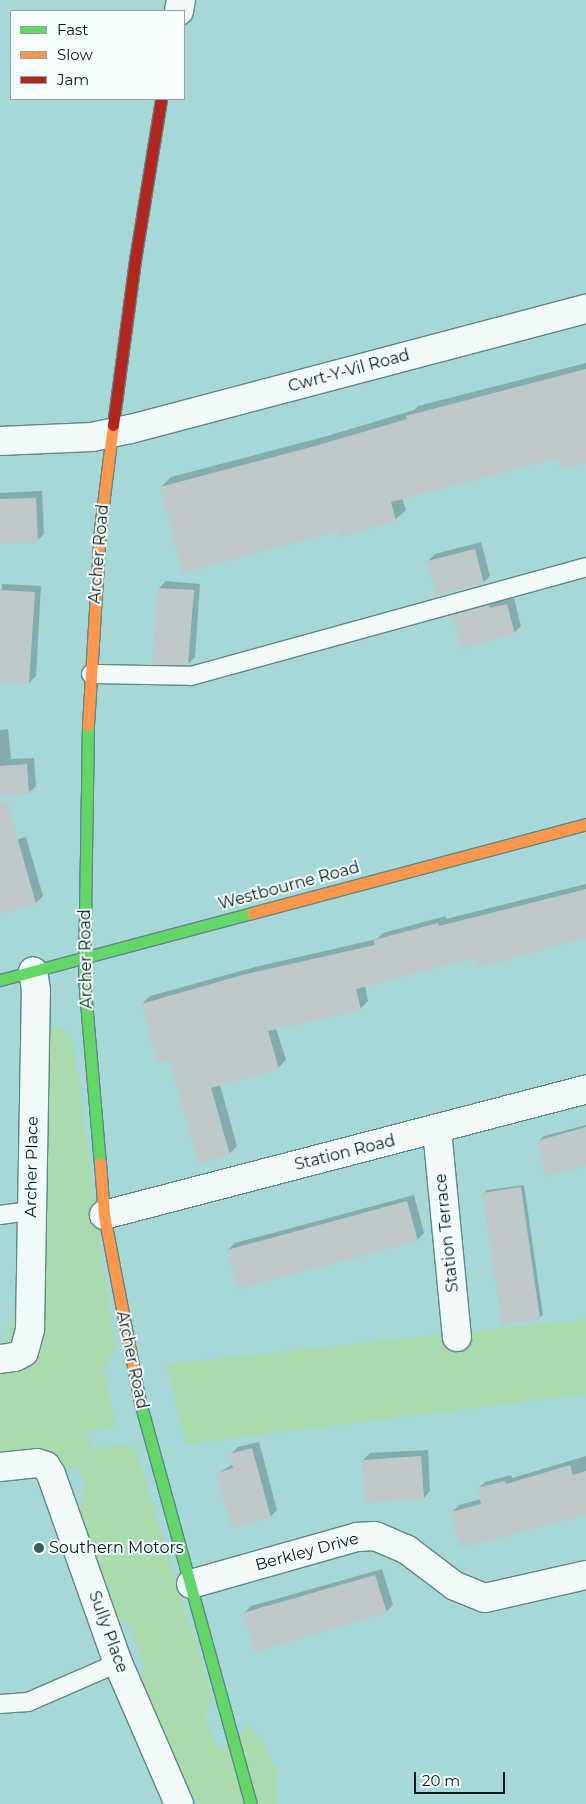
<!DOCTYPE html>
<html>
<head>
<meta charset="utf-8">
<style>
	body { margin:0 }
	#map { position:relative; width:586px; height:1804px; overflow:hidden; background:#a5d8d7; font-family:Montserrat,sans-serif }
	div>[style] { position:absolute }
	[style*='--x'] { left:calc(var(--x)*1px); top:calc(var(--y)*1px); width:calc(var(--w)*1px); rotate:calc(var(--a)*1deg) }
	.green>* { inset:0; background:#aadbaf }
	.shadow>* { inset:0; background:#0003 }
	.building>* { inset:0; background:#c0c9c9 }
	.roads { filter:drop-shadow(1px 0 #5f8786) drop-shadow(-1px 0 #5f8786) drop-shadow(0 1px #5f8786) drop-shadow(0 -1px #5f8786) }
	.lane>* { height:18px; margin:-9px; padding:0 9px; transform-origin:9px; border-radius:9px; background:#f2f9f9 }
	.street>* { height:28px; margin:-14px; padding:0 14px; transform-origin:14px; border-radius:14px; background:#f2f9f9 }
	.fast>* { height:11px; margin:-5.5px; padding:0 5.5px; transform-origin:5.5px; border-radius:5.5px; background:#63d668 }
	.slow>* { height:11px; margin:-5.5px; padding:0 5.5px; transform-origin:5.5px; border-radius:5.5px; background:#ff974d }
	.jam>* { height:11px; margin:-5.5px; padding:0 5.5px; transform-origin:5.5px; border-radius:5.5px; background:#b3261e }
	.dots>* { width:14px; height:14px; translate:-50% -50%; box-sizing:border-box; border:2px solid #f5fefd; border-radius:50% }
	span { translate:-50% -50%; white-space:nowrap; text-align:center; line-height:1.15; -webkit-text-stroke:4px #f5fefd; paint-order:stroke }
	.street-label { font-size:16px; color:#001a1a }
	.poi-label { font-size:16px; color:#001a1a }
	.left { translate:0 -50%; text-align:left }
	.legend { position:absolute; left:10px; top:10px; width:175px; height:90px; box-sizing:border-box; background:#f5fefd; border:1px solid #93a3a2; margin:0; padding:6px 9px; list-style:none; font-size:15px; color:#001a1a }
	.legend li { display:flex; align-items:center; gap:10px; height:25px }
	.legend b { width:25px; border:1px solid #93a3a2 }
	.scale { position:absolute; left:414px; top:1772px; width:91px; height:22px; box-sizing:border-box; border:2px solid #001a1a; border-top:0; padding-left:6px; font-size:15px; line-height:18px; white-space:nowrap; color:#001a1a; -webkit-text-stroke:4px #f5fefd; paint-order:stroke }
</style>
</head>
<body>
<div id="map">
	<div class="green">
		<i style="clip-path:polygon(61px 1027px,73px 1041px,115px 1348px,102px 1376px,105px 1376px,116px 1427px,86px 1432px,92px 1449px,125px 1444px,135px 1447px,213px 1699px,204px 1716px,218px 1749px,238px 1737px,247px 1724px,264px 1745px,275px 1766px,277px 1804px,197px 1804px,178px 1766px,167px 1761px,154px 1739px,157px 1717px,139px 1687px,144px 1666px,129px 1625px,110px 1614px,80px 1515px,84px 1482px,75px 1466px,63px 1472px,0 1464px,0 1343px,7px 1337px,21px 1273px,35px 1031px)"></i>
		<i style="clip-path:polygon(586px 1319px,586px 1394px,186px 1444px,167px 1364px)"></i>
	</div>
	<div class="shadow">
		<i style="clip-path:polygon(586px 363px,586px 462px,559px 457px,402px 498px,406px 510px,395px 520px,340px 530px,161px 487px,171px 477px,327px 436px,414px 410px,418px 406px)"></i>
		<i style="clip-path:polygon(42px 491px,44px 534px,37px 541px,0 542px,0 493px)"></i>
		<i style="clip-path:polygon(481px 542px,490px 576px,483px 583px,428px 561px,435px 554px)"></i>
		<i style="clip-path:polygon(166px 581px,200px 584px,195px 657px,188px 664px,159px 588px)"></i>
		<i style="clip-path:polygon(2px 584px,41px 586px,36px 676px,29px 683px,0 681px)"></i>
		<i style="clip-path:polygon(514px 598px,521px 626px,514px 633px,454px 615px,461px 608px,496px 599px,497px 602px)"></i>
		<i style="clip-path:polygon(8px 729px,11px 759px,34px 758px,36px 786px,29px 793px,0 795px,0 730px)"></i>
		<i style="clip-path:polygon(26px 837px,43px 896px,36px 903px,0 913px,0 844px)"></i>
		<i style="clip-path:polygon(586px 884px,586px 937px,475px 956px,365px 986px,368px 1001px,360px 1009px,276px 1028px,286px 1060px,278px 1068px,220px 1085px,237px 1146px,229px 1154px,171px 1058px,142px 1004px,150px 996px,255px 967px,377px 939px,383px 933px,446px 916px,446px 919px)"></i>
		<i style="clip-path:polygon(586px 1125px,586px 1164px,538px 1142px,544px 1136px)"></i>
		<i style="clip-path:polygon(524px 1185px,543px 1315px,539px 1318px,484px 1193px,487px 1190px)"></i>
		<i style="clip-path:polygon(414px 1195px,424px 1233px,417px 1240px,228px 1250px,235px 1243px)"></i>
		<i style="clip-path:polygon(259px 1442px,277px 1510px,270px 1517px,218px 1473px,233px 1464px,231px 1454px,238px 1447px)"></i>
		<i style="clip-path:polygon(428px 1450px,430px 1491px,424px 1498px,363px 1460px,370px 1453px)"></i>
		<i style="clip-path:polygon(586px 1456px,586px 1513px,452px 1512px,459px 1505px,481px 1499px,478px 1489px,485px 1482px,511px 1475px,512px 1478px)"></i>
		<i style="clip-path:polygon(382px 1569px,393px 1605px,386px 1612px,244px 1613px,251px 1606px)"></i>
	</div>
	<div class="building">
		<i style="clip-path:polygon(586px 369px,586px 463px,561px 469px,558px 458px,391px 502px,396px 521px,341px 537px,339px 531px,182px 573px,160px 487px,315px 446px,407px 419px,406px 416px)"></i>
		<i style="clip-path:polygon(36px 498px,38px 542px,0 544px,0 499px)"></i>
		<i style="clip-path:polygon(475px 549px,484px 584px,436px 595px,427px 561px)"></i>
		<i style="clip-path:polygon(158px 588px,194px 590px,188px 665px,152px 665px)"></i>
		<i style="clip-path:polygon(0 590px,35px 592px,29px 684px,0 682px)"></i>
		<i style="clip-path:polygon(507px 604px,515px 634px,461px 649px,452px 615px,489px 605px,490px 608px)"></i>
		<i style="clip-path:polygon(27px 764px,29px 794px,0 796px,0 766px)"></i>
		<i style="clip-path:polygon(7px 801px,36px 904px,0 914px,0 802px)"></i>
		<i style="clip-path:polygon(586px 889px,586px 938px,477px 968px,474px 958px,356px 989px,361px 1010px,268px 1031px,279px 1069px,211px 1088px,230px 1155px,198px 1164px,170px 1060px,158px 1063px,141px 1004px,246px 974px,375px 945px,374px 940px,438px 923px,439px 926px)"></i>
		<i style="clip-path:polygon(586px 1127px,586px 1166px,546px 1177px,537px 1141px)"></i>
		<i style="clip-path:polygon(521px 1187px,540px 1319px,502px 1325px,482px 1193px)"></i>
		<i style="clip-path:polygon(407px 1201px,418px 1241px,238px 1289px,227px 1250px)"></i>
		<i style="clip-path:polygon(252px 1448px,271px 1518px,231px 1528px,216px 1473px,233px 1468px,229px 1454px)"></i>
		<i style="clip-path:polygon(421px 1456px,424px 1499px,365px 1503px,362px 1460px)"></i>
		<i style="clip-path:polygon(570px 1465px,573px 1475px,586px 1471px,586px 1515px,460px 1548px,451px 1512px,481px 1504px,477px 1488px,505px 1481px,506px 1484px)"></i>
		<i style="clip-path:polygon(375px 1575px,387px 1613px,254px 1652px,243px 1613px)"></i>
	</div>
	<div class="roads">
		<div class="lane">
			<i style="--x:91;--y:674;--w:100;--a:1.1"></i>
			<i style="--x:191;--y:676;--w:410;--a:-15.4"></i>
			<i style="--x:0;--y:1215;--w:30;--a:-8"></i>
			<i style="--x:0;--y:1704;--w:28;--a:-4"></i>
			<i style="--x:28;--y:1702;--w:98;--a:-23.4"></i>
		</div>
		<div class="street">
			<i style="--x:179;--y:11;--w:11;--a:-80"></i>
			<i style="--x:0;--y:441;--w:92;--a:-2.5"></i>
			<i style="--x:92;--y:437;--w:40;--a:-12"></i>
			<i style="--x:131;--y:429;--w:471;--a:-14.8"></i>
			<i style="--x:437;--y:1130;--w:208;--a:84.5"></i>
			<i style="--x:104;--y:1215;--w:498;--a:-14.6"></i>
			<i style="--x:0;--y:1359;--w:15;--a:-8"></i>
			<i style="--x:15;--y:1357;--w:10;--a:-29"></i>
			<i style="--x:24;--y:1352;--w:24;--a:-75"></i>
			<i style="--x:30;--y:1329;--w:339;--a:-89"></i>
			<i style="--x:36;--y:990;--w:19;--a:-99"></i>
			<i style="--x:0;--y:1467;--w:37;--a:-6"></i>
			<i style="--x:37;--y:1463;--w:9;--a:18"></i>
			<i style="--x:46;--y:1466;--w:9;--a:58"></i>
			<i style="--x:51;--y:1474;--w:201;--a:70.5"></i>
			<i style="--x:118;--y:1663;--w:154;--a:66.6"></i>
			<i style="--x:191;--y:1584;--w:173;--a:-15.8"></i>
			<i style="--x:357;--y:1537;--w:18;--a:-3"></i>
			<i style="--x:375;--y:1536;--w:34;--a:23"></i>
			<i style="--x:406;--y:1549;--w:61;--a:37.1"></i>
			<i style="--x:455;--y:1586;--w:32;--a:22"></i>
			<i style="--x:485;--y:1598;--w:104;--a:-12.8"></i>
		</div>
		<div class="fast">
			<i style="--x:88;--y:725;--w:253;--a:90.9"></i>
			<i style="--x:84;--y:978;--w:186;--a:85.1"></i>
			<i style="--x:0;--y:980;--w:261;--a:-14.9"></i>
			<i style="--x:140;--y:1402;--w:417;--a:74.6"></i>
		</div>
		<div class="slow">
			<i style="--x:88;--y:725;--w:196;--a:-86.5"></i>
			<i style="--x:100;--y:529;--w:105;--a:-82.9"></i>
			<i style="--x:252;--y:913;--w:346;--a:-14.9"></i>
			<i style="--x:100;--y:1163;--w:52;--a:85.6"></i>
			<i style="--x:104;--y:1215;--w:190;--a:79.1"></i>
		</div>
		<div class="jam">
			<i style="--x:113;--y:425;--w:166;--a:-82.4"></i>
			<i style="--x:135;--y:260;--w:163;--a:-80.8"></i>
		</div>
	</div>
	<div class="dots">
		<i style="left:39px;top:1548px;background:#3a5c5c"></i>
	</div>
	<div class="street-label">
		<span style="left:349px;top:371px;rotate:-15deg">Cwrt-Y-Vil Road</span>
		<span style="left:99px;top:554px;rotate:-85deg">Archer Road</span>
		<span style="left:289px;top:886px;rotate:-15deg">Westbourne Road</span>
		<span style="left:86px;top:959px;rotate:-91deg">Archer Road</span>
		<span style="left:345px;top:1153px;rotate:-14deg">Station Road</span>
		<span style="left:32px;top:1167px;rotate:-89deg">Archer Place</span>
		<span style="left:447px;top:1233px;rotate:-96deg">Station Terrace</span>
		<span style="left:132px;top:1360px;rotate:78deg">Archer Road</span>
		<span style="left:307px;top:1552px;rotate:-15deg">Berkley Drive</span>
		<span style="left:108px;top:1632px;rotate:70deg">Sully Place</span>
	</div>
	<div class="poi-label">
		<span class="left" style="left:49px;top:1548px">Southern Motors</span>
	</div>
	<ul class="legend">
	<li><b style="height:6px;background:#63d668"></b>Fast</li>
	<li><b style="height:6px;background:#ff974d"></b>Slow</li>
	<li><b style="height:6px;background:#b3261e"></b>Jam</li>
	</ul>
	<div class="scale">20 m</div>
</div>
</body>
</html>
